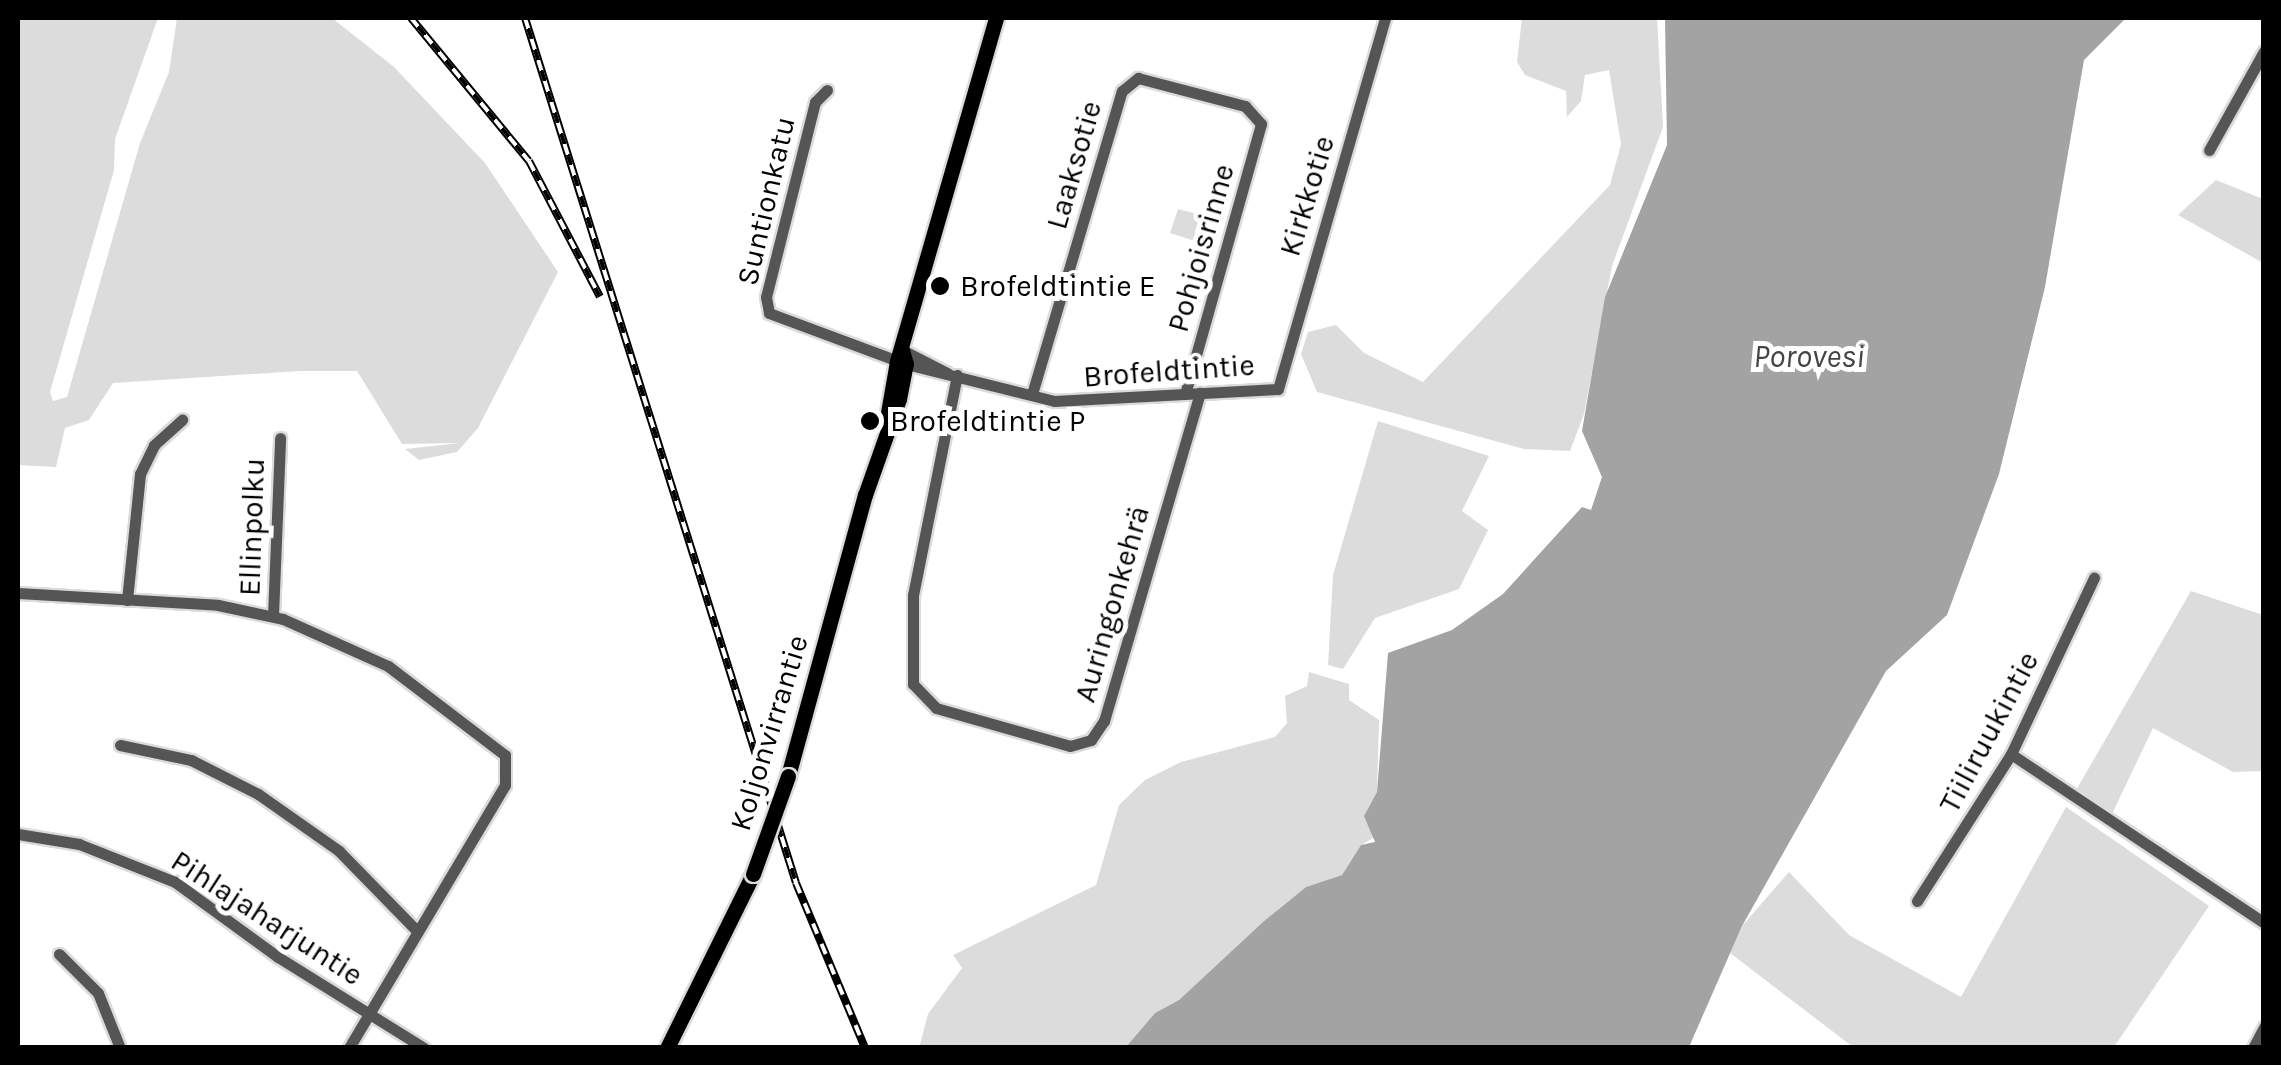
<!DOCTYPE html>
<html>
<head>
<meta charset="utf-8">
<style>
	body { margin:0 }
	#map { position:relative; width:2281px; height:1065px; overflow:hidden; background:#fff; font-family:Karla,sans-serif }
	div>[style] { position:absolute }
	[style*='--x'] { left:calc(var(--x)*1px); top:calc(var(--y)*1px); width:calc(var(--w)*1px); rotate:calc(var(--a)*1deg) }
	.green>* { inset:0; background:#dcdcdc }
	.water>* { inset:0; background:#a3a3a3 }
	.roads { filter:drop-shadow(2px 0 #dbdbdb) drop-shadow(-2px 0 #dbdbdb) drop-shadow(0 2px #dbdbdb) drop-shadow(0 -2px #dbdbdb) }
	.minor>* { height:11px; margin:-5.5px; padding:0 5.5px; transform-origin:5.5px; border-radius:5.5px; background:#555 }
	.major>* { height:15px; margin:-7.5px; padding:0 7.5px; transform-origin:7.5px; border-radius:7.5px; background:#000 }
	.rail>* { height:8px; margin-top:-4px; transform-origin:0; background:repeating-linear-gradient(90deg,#fff 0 11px,#000 0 22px); box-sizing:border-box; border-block:2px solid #000 }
	.bridges { filter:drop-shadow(2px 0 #dbdbdb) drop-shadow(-2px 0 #dbdbdb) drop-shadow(0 2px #dbdbdb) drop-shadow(0 -2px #dbdbdb) }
	.major-bridge>* { height:15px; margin:-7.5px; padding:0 7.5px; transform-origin:7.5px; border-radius:7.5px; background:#000 }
	.dots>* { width:28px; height:28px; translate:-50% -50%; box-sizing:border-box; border:5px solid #fff; border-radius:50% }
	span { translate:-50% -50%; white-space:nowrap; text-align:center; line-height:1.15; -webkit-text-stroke:10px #fff; paint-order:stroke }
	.street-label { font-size:30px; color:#000 }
	.poi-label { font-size:30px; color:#000 }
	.left { translate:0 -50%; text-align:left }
	.water-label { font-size:32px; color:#444; font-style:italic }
	.frame { position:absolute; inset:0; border:20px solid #000; pointer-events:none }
</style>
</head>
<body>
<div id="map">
	<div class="green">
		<i style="clip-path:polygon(18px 18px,158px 18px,115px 139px,114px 170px,50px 392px,53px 401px,67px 397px,140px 143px,169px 72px,177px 18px,332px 18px,394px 67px,485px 163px,558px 272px,478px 428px,457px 452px,419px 460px,405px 449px,460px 443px,402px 444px,357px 371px,299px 371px,113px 383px,89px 420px,65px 428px,56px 467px,18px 465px)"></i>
		<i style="clip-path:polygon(1522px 18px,1657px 18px,1663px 127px,1612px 266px,1584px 414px,1570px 451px,1524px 449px,1317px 392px,1301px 354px,1308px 332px,1336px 325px,1364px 353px,1423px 382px,1610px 185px,1621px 144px,1609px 70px,1585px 75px,1581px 101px,1567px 117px,1566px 91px,1525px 75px,1517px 62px)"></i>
		<i style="clip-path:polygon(2216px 180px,2263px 199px,2263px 263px,2178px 215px)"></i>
		<i style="clip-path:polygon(1178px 209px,1216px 219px,1207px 245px,1170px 233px)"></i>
		<i style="clip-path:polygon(1378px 421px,1489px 456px,1462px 511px,1488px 530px,1459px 589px,1375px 618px,1343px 669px,1328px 665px,1333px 575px)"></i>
		<i style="clip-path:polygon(2191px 591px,2263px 615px,2263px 771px,2233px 772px,2153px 728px,2111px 816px,2075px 792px)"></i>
		<i style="clip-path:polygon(1309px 672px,1349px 684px,1349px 700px,1379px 720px,1377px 792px,1365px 816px,1378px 835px,1361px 845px,1342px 875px,1306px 887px,1264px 921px,1179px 1000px,1155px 1013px,1126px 1047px,919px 1048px,928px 1014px,962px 968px,953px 955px,1096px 885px,1119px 805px,1145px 780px,1181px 762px,1275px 737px,1287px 723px,1285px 696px,1307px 686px)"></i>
		<i style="clip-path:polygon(2066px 807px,2209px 906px,2114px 1047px,1853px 1047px,1730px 953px,1742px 926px,1789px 872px,1849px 935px,1961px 997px)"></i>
	</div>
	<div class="water">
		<i style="clip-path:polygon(1665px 18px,2126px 18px,2084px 60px,2045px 287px,1999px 474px,1947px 615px,1886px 671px,1742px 926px,1689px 1047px,1126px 1047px,1155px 1013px,1179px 1000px,1264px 921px,1306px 887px,1342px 875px,1361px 845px,1375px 842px,1364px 816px,1377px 792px,1388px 653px,1452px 630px,1503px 594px,1582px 507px,1591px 510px,1602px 477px,1582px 431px,1605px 297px,1667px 145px)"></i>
	</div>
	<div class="roads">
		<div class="minor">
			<i style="--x:827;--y:90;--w:17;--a:135"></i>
			<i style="--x:815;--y:102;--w:201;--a:104.1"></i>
			<i style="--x:766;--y:297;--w:16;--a:79"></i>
			<i style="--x:769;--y:313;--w:146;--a:20.4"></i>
			<i style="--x:906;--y:364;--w:153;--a:14"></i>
			<i style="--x:1054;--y:401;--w:224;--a:-3.1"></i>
			<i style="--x:1278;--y:389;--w:386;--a:-73.9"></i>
			<i style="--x:2209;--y:150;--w:113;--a:-60.9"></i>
			<i style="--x:902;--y:350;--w:51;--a:27.1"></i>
			<i style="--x:957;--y:375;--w:224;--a:101.3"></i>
			<i style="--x:913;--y:595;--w:89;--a:90"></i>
			<i style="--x:913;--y:684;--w:33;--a:46"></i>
			<i style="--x:936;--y:708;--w:139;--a:15.8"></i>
			<i style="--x:1070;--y:746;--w:22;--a:-16"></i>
			<i style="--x:1091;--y:740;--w:23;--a:-56"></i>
			<i style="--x:1104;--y:721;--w:342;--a:-73.7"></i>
			<i style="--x:1032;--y:394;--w:316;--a:-73.5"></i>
			<i style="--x:1122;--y:91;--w:21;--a:-39"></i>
			<i style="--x:1138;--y:78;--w:111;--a:14.7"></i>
			<i style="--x:1245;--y:106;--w:24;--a:48"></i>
			<i style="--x:1261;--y:124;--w:280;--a:105.7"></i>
			<i style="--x:18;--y:593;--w:200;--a:3.4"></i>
			<i style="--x:218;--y:605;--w:66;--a:12.2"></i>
			<i style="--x:283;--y:619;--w:115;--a:24.1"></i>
			<i style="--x:388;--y:666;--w:147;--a:37.3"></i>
			<i style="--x:505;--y:755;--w:30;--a:90"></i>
			<i style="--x:505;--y:785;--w:306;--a:120.7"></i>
			<i style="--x:127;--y:600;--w:127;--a:-84.1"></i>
			<i style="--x:140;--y:474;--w:32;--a:-64"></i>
			<i style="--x:154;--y:445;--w:38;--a:-42"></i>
			<i style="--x:273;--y:616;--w:178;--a:-87.7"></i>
			<i style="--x:120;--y:745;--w:73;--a:11.9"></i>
			<i style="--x:191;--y:760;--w:75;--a:26.9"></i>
			<i style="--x:258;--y:794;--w:99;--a:35.1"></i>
			<i style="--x:339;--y:851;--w:112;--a:45.7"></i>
			<i style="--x:2011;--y:754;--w:304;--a:33.7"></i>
			<i style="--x:18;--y:834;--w:62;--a:9.3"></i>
			<i style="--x:79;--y:844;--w:103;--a:21.6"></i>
			<i style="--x:175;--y:882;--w:127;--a:36.1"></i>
			<i style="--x:278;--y:957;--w:172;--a:31.9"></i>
			<i style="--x:1917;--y:901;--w:174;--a:-57.4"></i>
			<i style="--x:2011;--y:754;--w:195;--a:-64.8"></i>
			<i style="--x:59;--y:954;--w:55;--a:45"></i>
			<i style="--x:98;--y:993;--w:59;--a:68.2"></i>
			<i style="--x:2253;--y:1048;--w:24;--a:-62"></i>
		</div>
		<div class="major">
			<i style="--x:887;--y:418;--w:58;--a:-80"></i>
			<i style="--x:897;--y:361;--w:357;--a:-73.9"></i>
			<i style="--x:788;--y:776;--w:291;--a:-74.7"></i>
			<i style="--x:865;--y:495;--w:102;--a:-70.5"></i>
			<i style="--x:899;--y:399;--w:36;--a:-79"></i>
			<i style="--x:906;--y:364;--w:15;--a:-106"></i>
			<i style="--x:667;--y:1048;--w:194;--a:-63.7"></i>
		</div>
	</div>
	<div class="rail">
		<i style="--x:411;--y:18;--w:185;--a:50.5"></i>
		<i style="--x:529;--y:161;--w:153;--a:62.4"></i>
		<i style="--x:525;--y:18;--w:906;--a:72.6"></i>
		<i style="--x:796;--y:883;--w:179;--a:67.3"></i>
	</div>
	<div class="bridges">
		<div class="major-bridge">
			<i style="--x:753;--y:874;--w:104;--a:-70.3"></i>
		</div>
	</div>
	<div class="dots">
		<i style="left:940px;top:286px;background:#000"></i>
		<i style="left:870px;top:421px;background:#000"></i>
	</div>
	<div class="street-label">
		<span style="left:1074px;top:165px;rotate:-74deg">Laaksotie</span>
		<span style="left:1307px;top:196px;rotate:-73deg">Kirkkotie</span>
		<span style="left:766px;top:201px;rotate:-77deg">Suntionkatu</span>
		<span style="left:1201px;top:248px;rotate:-74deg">Pohjoisrinne</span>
		<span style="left:1169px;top:371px;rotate:-4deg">Brofeldtintie</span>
		<span style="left:252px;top:527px;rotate:-88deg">Ellinpolku</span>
		<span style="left:1112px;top:604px;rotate:-74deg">Auringonkehrä</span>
		<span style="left:1989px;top:732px;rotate:-62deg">Tiiliruukintie</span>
		<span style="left:769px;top:733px;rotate:-73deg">Koljonvirrantie</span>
		<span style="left:267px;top:918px;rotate:33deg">Pihlajaharjuntie</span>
	</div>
	<div class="poi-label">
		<span class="left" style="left:960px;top:286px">Brofeldtintie E</span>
		<span class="left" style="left:890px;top:421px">Brofeldtintie P</span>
	</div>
	<div class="water-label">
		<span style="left:1809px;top:357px">Porovesi</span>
	</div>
	<div class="frame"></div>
</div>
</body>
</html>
